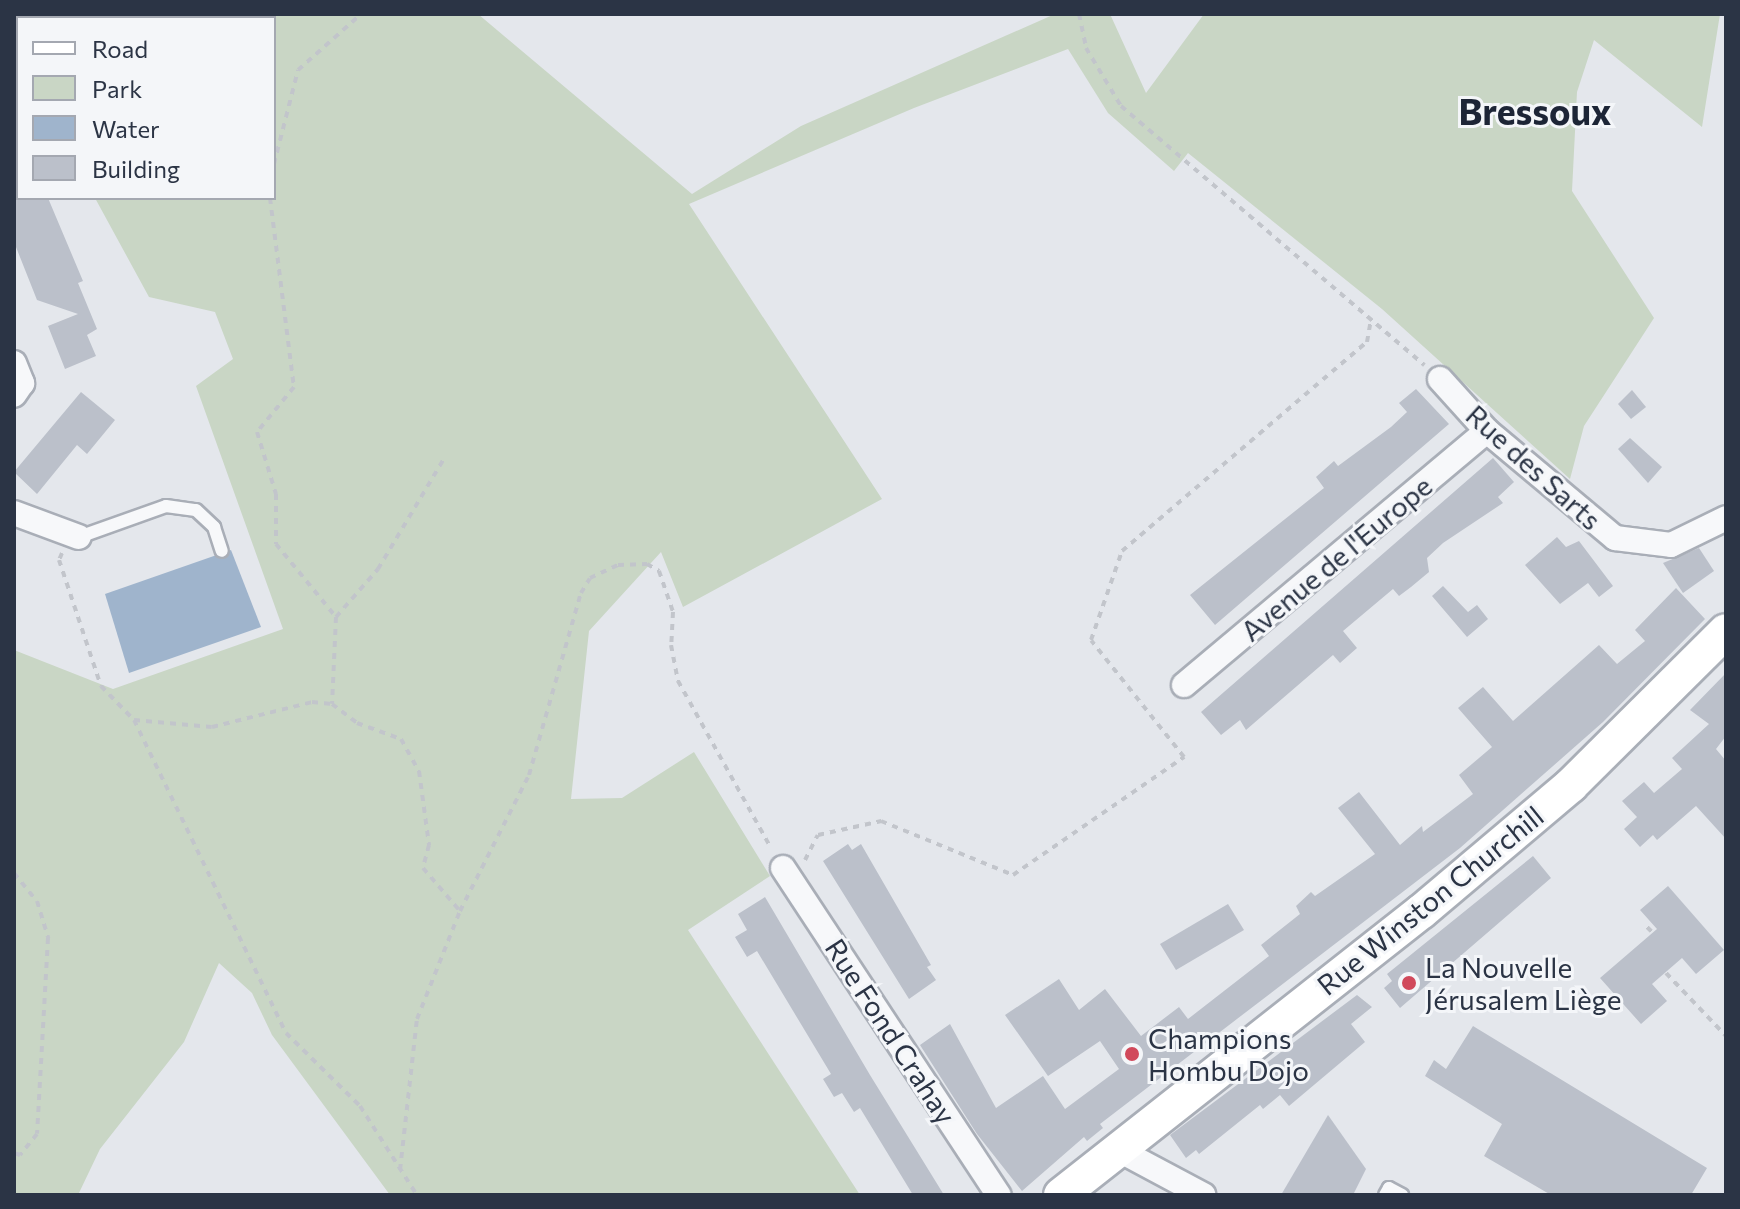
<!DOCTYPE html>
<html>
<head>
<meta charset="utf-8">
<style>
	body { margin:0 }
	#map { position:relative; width:1740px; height:1209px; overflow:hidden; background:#e4e7ec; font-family:Commissioner,sans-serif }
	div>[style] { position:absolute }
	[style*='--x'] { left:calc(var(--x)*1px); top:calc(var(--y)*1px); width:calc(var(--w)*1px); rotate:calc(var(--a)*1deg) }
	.green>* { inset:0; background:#c9d6c5 }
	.water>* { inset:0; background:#9fb4cc }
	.building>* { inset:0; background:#bbc0ca }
	.path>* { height:4px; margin-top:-2px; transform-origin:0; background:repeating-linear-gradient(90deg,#c2c5cb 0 6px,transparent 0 12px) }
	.roads { filter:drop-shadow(2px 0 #a9aeb7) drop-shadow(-2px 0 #a9aeb7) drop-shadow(0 2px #a9aeb7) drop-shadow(0 -2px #a9aeb7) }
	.lane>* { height:12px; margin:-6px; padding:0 6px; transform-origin:6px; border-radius:6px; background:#f7f8fa }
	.street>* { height:24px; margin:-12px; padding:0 12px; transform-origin:12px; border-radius:12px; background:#f7f8fa }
	.secondary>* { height:34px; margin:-17px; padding:0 17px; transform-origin:17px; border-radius:17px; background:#fff }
	.dots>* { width:22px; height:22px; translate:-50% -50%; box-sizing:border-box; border:4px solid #f4f6f9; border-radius:50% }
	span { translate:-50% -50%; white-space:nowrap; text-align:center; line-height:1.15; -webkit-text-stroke:6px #f4f6f9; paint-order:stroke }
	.street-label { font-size:28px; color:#2b3445 }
	.poi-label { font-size:28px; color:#2b3445 }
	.left { translate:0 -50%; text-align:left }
	.district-label { font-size:36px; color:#1d2536; font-weight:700 }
	.frame { position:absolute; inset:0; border:16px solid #2b3445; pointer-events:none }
	.legend { position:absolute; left:16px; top:16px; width:260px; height:184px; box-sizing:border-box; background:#f4f6f9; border:2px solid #a4a8b1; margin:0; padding:10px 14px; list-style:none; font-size:24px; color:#2b3445 }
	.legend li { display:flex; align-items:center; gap:16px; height:40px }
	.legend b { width:40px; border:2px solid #a4a8b1 }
</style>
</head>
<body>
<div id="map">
	<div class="green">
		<i style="clip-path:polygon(14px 14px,478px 14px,692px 194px,801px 126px,1055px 14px,1110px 14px,1146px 93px,1204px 14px,1720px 14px,1702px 127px,1594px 40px,1577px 92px,1572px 191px,1654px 318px,1584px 426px,1570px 479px,1382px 309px,1188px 153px,1174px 171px,1108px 113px,1068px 49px,914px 108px,689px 204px,882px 499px,683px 607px,661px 552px,589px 631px,571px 799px,622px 798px,694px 752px,770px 876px,688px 930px,860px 1195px,390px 1195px,272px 1035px,252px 993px,219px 963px,184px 1042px,100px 1149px,78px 1195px,14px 1195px,14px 650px,113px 689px,283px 629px,196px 386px,233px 359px,215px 312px,149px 297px,95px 198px,274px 198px,274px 18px,18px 18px,18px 66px)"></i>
	</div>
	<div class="water">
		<i style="clip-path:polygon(231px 550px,261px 627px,129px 673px,105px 594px)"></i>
	</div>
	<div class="building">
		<i style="clip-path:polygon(14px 198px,48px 198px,83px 281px,78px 283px,97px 329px,87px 335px,96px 356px,65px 369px,48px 326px,78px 314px,37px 300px,14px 242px)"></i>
		<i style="clip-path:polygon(1416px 389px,1449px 424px,1215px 625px,1190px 595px,1324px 488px,1316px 477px,1334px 461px,1338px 466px,1391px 427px,1407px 412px,1399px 403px)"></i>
		<i style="clip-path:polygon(1632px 390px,1646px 407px,1631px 419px,1618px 404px)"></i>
		<i style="clip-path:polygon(81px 392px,115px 420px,87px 454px,77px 445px,37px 494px,14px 472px)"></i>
		<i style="clip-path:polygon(1630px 438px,1662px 467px,1648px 483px,1618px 449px)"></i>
		<i style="clip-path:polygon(1493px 458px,1514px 482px,1498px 497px,1503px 503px,1443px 543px,1427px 558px,1429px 572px,1411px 587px,1399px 596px,1393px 589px,1343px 631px,1357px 648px,1340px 663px,1333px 655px,1246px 730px,1240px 720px,1221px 735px,1201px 712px)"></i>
		<i style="clip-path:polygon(1557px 537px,1566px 547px,1579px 541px,1613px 586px,1599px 597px,1588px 583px,1560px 604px,1525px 565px)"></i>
		<i style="clip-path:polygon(1699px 548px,1714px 571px,1683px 593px,1663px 563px)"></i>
		<i style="clip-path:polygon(1443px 586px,1468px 612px,1477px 605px,1488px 619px,1467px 637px,1432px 596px)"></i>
		<i style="clip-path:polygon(1676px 588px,1705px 619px,1603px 722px,1460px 848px,1100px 1124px,1103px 1128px,1087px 1141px,1084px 1137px,1022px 1191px,977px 1134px,920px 1045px,950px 1024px,996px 1108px,1043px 1076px,1065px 1109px,1119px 1069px,1100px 1041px,1048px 1076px,1005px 1015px,1059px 979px,1079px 1010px,1105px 989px,1141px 1036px,1179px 1007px,1188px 1019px,1269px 956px,1261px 945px,1300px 914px,1296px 906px,1311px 892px,1315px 896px,1375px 854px,1338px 808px,1359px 792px,1400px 845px,1422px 826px,1423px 832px,1473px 794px,1459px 775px,1492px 747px,1458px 708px,1483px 687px,1513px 721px,1599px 645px,1617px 664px,1645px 641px,1635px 630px)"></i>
		<i style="clip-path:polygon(1726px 673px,1726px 736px,1716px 749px,1726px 761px,1726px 839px,1696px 806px,1657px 840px,1653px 835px,1640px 847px,1624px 829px,1637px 817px,1622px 801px,1644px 782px,1654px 793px,1682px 769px,1672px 758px,1709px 724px,1690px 710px)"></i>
		<i style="clip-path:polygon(848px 844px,852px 850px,861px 844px,931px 965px,927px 967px,936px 980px,909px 999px,823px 861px)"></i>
		<i style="clip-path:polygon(1533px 856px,1551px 878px,1400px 1008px,1384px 988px,1392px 981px,1387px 974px)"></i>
		<i style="clip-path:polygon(1668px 886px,1724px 950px,1696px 974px,1682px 958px,1652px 984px,1667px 1001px,1641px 1024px,1600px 978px,1657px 929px,1640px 910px)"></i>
		<i style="clip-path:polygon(765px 897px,870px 1075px,944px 1195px,913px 1195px,860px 1108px,854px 1112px,842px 1093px,834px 1097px,823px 1079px,831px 1074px,757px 951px,747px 957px,735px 937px,747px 930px,738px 914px)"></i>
		<i style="clip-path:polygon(1228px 904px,1244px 930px,1176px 970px,1160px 944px)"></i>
		<i style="clip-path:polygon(1357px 995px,1372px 1007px,1351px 1024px,1365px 1042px,1289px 1106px,1280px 1095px,1263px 1109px,1260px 1105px,1199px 1154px,1196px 1150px,1186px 1158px,1170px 1135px)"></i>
		<i style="clip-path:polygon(1473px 1026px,1707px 1168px,1691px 1195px,1551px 1195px,1484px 1156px,1502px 1124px,1425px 1076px,1434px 1060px,1446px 1069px)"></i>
		<i style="clip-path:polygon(1328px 1115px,1366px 1169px,1353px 1195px,1281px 1195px)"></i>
	</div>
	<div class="path">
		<i style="--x:1079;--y:14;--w:35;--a:78"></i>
		<i style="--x:1086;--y:48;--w:68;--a:58.9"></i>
		<i style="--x:1121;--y:106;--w:399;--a:40.5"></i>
		<i style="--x:274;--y:164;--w:97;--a:-75.7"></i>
		<i style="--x:298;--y:70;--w:84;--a:-41.6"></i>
		<i style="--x:270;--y:198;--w:191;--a:82.8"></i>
		<i style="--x:294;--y:387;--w:58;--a:129.4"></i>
		<i style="--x:257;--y:432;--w:65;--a:73"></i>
		<i style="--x:276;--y:494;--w:50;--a:90"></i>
		<i style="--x:276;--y:544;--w:94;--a:50.6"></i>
		<i style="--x:336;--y:617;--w:87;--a:92.6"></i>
		<i style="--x:62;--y:553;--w:8;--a:113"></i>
		<i style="--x:59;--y:560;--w:133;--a:71.6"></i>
		<i style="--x:101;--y:686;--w:47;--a:45.9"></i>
		<i style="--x:134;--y:720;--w:348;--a:64.1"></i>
		<i style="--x:286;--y:1033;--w:104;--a:44.6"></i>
		<i style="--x:360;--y:1106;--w:106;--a:57.4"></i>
		<i style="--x:336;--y:617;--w:64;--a:-48.8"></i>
		<i style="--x:378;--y:569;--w:131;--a:-59.1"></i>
		<i style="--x:134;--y:720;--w:78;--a:5.1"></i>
		<i style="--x:212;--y:727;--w:103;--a:-14"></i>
		<i style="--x:312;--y:702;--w:20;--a:6"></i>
		<i style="--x:332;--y:704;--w:31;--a:37"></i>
		<i style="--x:357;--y:723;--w:47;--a:20"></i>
		<i style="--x:401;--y:739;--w:37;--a:61"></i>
		<i style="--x:419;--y:771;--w:75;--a:82.3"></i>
		<i style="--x:429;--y:845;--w:24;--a:105"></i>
		<i style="--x:423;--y:868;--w:57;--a:49.3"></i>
		<i style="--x:805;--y:860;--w:28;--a:-63"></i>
		<i style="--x:818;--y:835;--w:65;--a:-12.5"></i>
		<i style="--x:881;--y:821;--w:143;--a:22.2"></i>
		<i style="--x:1013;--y:875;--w:208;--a:-34.6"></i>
		<i style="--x:1184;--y:757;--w:149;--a:-128.5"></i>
		<i style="--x:1091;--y:640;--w:94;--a:-70.8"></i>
		<i style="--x:1122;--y:551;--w:322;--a:-40.5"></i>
		<i style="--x:1367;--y:342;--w:23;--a:-80"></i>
		<i style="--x:14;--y:873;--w:36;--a:51"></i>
		<i style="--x:37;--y:901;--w:39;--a:73"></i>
		<i style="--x:48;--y:938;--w:196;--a:93.2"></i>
		<i style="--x:37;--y:1134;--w:27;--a:129"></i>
		<i style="--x:20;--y:1155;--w:6;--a:-162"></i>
		<i style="--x:1647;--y:927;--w:11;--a:45"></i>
		<i style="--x:1666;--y:973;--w:87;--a:46.4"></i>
		<i style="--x:400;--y:1170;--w:152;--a:-83.6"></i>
		<i style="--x:417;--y:1019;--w:116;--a:-68.3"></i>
		<i style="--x:460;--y:911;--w:153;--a:-63.1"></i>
		<i style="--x:529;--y:775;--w:189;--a:-74.1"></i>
		<i style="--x:581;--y:593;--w:17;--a:-59"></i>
		<i style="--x:590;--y:578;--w:31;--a:-25"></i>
		<i style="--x:618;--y:565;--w:29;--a:-2"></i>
		<i style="--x:647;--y:564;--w:14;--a:30"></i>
		<i style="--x:659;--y:571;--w:43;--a:71.1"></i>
		<i style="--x:673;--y:612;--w:33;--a:93"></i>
		<i style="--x:671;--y:645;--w:37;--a:79"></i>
		<i style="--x:678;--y:681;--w:191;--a:60.9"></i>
	</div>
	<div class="roads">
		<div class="lane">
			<i style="--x:79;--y:537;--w:92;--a:-19.6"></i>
			<i style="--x:166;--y:506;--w:30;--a:8"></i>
			<i style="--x:196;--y:510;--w:25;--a:43"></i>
			<i style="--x:214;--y:527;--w:25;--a:72"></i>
			<i style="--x:1385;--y:1195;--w:8;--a:-60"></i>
			<i style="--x:1389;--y:1188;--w:15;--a:28"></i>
		</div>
		<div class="street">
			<i style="--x:14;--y:363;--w:22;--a:68"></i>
			<i style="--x:22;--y:383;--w:14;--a:124"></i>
			<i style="--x:1440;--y:379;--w:70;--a:47.9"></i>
			<i style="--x:1487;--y:431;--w:167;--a:39.9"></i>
			<i style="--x:1615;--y:538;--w:56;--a:7.1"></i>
			<i style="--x:1671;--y:545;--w:61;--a:-26.1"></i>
			<i style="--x:14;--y:513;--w:69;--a:20.3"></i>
			<i style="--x:1184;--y:685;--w:395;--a:-40"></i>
			<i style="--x:783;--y:868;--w:392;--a:56.6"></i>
			<i style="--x:1117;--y:1149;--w:98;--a:28.1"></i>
		</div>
		<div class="secondary">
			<i style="--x:1061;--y:1195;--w:459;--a:-38.2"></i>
			<i style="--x:1422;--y:911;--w:195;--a:-40.2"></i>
			<i style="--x:1571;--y:785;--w:218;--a:-44.8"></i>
		</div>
	</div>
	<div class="dots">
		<i style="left:1409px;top:983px;background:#d1495b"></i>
		<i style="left:1132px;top:1054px;background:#d1495b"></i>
	</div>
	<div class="street-label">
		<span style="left:1534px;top:467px;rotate:42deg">Rue des Sarts</span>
		<span style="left:1336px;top:558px;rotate:-40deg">Avenue de l'Europe</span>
		<span style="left:1430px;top:900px;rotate:-39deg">Rue Winston Churchill</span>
		<span style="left:891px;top:1031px;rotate:57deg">Rue Fond Crahay</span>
	</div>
	<div class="poi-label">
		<span class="left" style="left:1425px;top:983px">La Nouvelle<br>Jérusalem Liège</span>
		<span class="left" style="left:1148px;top:1054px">Champions<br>Hombu Dojo</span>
	</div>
	<div class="district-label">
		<span style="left:1535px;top:111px">Bressoux</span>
	</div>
	<div class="frame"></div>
	<ul class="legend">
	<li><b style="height:10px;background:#fff"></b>Road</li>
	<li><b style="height:22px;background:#c9d6c5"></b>Park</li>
	<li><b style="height:22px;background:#9fb4cc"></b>Water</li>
	<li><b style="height:22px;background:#bbc0ca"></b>Building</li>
	</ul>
</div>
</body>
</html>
